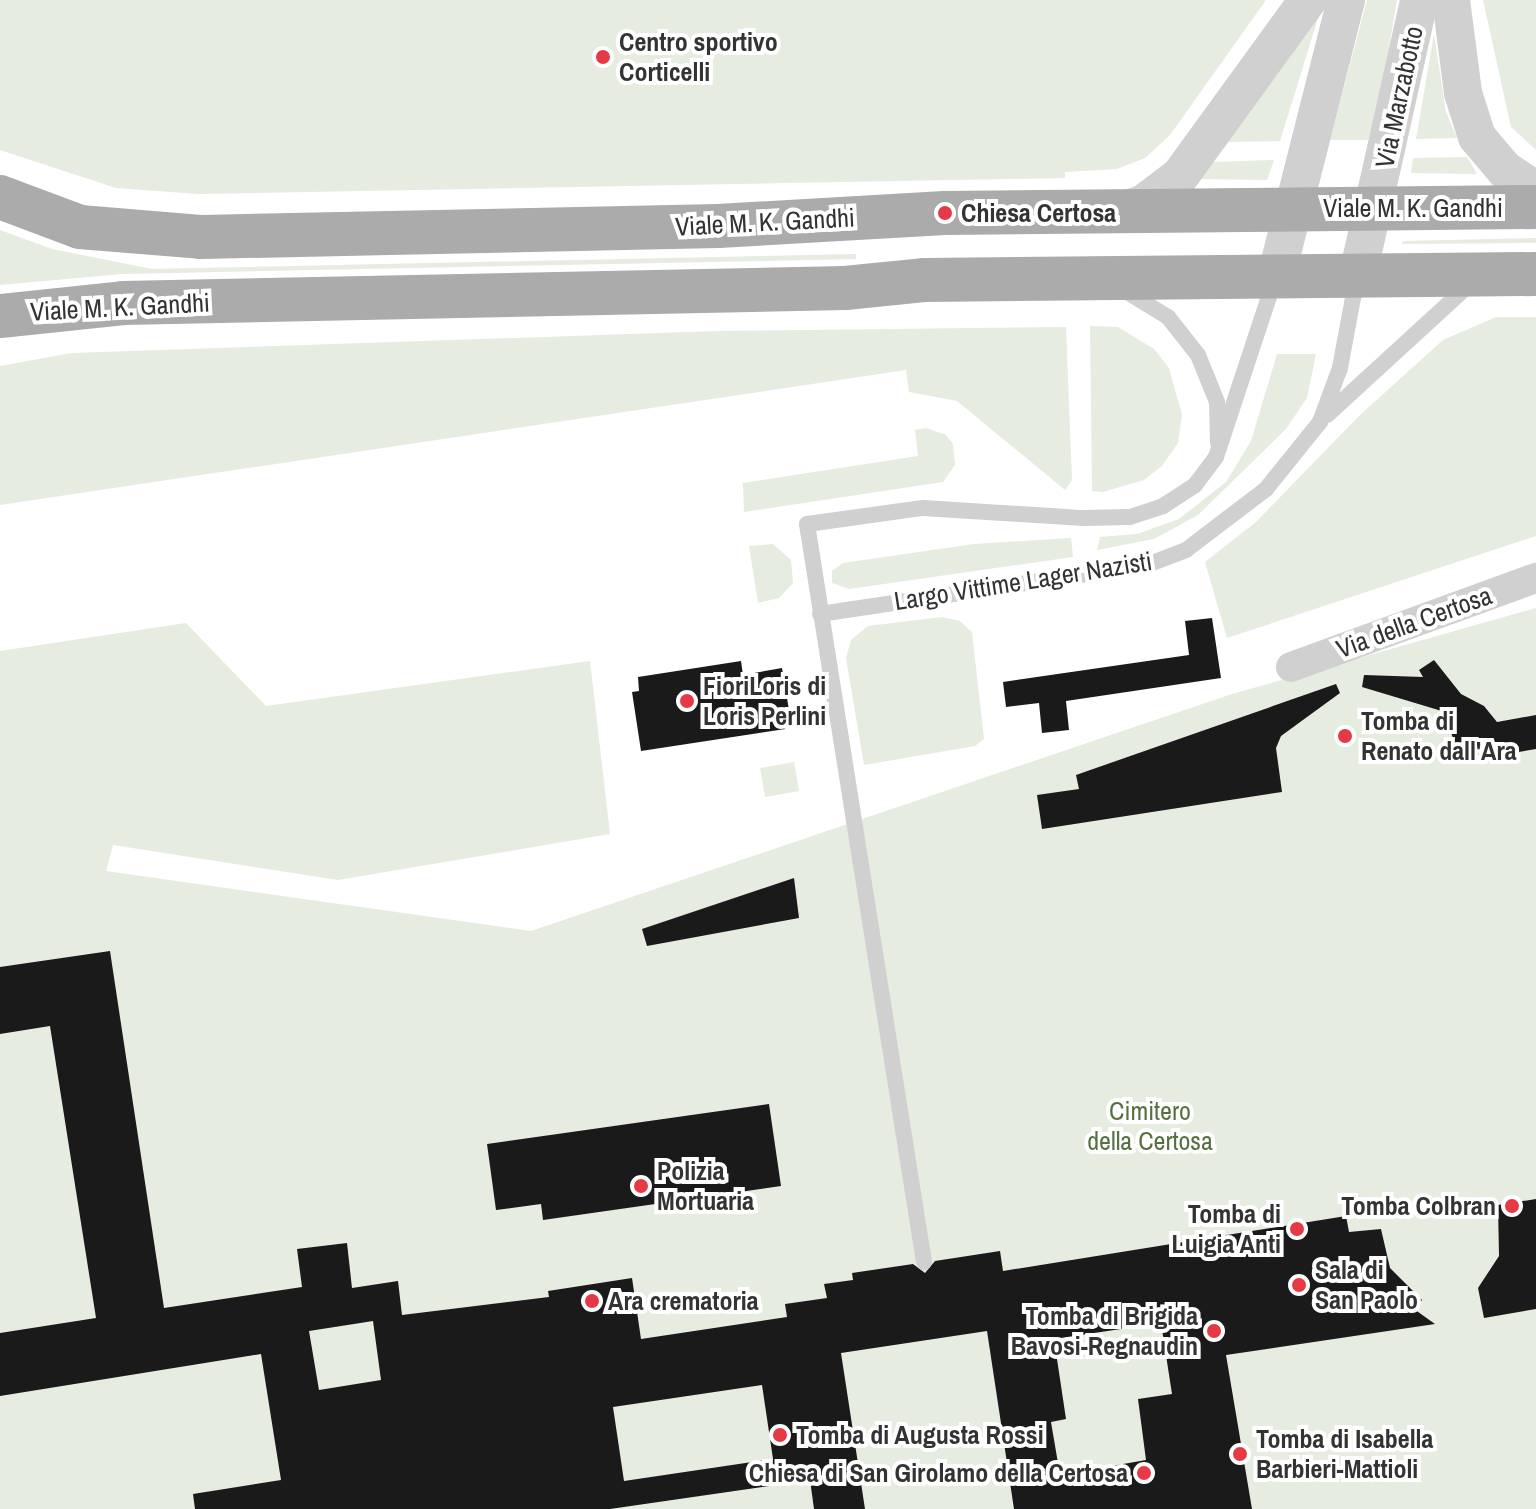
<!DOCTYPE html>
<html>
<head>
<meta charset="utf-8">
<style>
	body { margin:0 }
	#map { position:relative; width:1536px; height:1509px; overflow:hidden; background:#fff; font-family:"Archivo Narrow",sans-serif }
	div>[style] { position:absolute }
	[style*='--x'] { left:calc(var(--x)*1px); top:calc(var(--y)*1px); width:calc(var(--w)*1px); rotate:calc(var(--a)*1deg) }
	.green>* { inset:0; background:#e6ecdf }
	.building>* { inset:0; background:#1a1a1a }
	.service>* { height:16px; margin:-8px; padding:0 8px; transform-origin:8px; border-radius:8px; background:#d0d0d0 }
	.minor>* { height:30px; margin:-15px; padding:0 15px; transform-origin:15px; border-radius:15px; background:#d0d0d0 }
	.tertiary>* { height:38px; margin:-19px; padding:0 19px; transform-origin:19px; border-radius:19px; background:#d0d0d0 }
	.primary>* { height:44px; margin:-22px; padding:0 22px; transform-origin:22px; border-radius:22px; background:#ababab }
	.dots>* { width:22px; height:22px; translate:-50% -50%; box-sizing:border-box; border:4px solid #fff; border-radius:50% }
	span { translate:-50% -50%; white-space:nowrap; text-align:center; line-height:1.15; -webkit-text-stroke:8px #fff; paint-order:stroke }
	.poi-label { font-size:26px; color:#333; font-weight:700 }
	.left { translate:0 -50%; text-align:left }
	.right { translate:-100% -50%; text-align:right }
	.street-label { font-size:26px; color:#333 }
	.park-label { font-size:26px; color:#56703f }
</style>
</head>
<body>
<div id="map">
	<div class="green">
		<i style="clip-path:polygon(0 0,1266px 0,1170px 135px,1145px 158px,1117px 169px,1065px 172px,1065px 178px,198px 194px,116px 188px,0 150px)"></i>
		<i style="clip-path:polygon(1367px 0,1397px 0,1380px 101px,1368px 140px,1330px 140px)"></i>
		<i style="clip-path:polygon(1483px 0,1536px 0,1536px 150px,1511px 127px)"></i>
		<i style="clip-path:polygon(1319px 15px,1280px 141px,1227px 142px)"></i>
		<i style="clip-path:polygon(1434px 34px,1446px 112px,1457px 138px,1416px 139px)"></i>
		<i style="clip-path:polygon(1467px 157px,1477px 174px,1411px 173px,1413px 158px)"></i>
		<i style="clip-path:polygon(1274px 160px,1267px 180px,1201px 179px,1213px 162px)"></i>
		<i style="clip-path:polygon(0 230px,52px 249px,152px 269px,856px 254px,856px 259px,122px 274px,0 285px)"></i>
		<i style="clip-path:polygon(1536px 238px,1536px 243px,1401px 244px,1403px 241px)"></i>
		<i style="clip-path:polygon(1496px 317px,1536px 317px,1536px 536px,1227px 638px,1205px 562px,1256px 522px,1360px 415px,1443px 340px)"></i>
		<i style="clip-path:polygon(1090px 326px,1118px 327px,1154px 349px,1169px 368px,1182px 415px,1178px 443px,1162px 466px,1144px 480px,1103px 492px,1092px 491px)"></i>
		<i style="clip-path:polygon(1066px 327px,1072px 480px,1065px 490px,957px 401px,909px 392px,906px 370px,0 505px,0 366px,72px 353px,717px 331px)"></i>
		<i style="clip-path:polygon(1277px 354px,1316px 354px,1307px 398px,1286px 429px,1198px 515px,1154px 539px,1097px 550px,1100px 537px,1137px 534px,1179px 519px,1226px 482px,1251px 441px)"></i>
		<i style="clip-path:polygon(926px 428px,946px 435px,953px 444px,955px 465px,943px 482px,744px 512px,743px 483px,918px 456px,915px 430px)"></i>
		<i style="clip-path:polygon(1071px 538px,1073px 557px,849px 589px,832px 583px,832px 571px,843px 563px,974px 544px)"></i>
		<i style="clip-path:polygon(773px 544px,791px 560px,793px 583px,779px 598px,758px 603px,749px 546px)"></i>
		<i style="clip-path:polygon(1536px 608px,1536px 1509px,0 1509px,0 651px,186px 623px,266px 706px,590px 661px,610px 834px,338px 880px,113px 845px,106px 871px,531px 931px,1232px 694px)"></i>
		<i style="clip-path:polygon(942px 617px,960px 621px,972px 632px,984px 739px,975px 746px,864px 765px,846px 658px,851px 640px,868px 626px)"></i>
		<i style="clip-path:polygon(794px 762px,799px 791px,765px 797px,760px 768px)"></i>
	</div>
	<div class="building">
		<i style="clip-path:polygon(1212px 618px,1221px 678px,1066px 701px,1069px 730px,1042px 733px,1039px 703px,1006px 707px,1003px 682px,1189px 655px,1185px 621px)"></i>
		<i style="clip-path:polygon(1434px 660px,1461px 694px,1484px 706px,1497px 722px,1536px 715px,1536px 749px,1460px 762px,1445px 712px,1362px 687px,1364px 675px,1423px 677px,1419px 670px)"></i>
		<i style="clip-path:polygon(741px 661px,743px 675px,782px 668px,792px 728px,641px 751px,632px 692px,639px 691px,638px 677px)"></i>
		<i style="clip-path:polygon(1336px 684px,1340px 693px,1281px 736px,1276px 748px,1282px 792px,1042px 829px,1037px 795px,1079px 789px,1076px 775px)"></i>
		<i style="clip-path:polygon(794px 878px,799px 918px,647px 946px,642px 929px)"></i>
		<i style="clip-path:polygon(evenodd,110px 951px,164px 1308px,302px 1287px,297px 1249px,347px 1243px,352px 1288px,398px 1281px,402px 1315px,549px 1297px,548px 1291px,632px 1278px,641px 1339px,787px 1317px,785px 1304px,827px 1298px,824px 1284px,853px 1280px,852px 1273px,913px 1264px,925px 1273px,935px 1261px,1000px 1251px,1003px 1271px,1346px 1216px,1349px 1232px,1381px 1229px,1390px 1268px,1422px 1300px,1414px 1309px,1435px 1324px,1226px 1355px,1252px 1509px,1014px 1509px,987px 1331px,841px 1353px,865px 1509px,814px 1509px,810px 1480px,610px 1509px,195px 1509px,193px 1494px,281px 1480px,261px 1354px,0 1396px,0 1333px,96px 1318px,50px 1026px,0 1034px,0 967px,110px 951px,373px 1321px,381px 1380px,319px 1390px,309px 1331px,373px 1321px,110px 951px,1161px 1323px,1172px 1394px,1138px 1399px,1146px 1460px,1060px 1475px,1051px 1422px,1066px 1419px,1054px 1339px,1161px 1323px,110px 951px,762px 1385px,773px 1459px,624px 1481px,613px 1407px,762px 1385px)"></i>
		<i style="clip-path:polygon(769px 1104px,781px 1186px,543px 1220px,541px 1204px,496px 1210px,487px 1144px)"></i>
		<i style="clip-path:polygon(1536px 1199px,1536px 1309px,1484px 1318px,1478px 1288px,1499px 1256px,1498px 1205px)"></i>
	</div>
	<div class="service">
		<i style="--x:1127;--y:292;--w:48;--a:31.4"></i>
		<i style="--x:1168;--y:317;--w:48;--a:51.7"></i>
		<i style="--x:1198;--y:355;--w:51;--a:68"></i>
		<i style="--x:1217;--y:402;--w:41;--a:88.6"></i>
		<i style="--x:1327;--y:415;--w:197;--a:-42.5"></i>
		<i style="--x:820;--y:614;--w:331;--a:-8.5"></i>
		<i style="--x:1147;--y:565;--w:42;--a:-21"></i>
		<i style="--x:1186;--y:550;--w:101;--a:-37.3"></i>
		<i style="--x:1266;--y:489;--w:86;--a:-51.1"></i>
		<i style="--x:1320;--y:422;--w:58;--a:-69.7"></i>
		<i style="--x:1340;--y:368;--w:94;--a:-79.5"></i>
		<i style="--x:924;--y:1262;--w:747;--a:-99.01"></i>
		<i style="--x:807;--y:524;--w:117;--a:-7.9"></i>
		<i style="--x:923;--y:508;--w:161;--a:3.6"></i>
		<i style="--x:1084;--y:518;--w:46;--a:-1.2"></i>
		<i style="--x:1130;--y:517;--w:35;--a:-18"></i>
		<i style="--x:1163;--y:506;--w:38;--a:-33"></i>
		<i style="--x:1195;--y:485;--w:35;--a:-53"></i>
		<i style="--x:1216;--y:457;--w:188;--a:-71.7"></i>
	</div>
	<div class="minor">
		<i style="--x:1291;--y:667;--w:261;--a:-20"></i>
	</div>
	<div class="tertiary">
		<i style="--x:1451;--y:0;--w:94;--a:82.6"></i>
		<i style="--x:1463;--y:93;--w:46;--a:72.3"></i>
		<i style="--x:1477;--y:137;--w:43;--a:49.7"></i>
		<i style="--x:1505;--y:170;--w:37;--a:33"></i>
		<i style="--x:1124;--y:210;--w:20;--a:-18"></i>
		<i style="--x:1143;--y:204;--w:46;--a:-37.1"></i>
		<i style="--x:1180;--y:176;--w:218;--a:-54"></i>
		<i style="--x:1277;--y:273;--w:282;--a:-75.8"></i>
		<i style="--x:1358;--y:274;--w:281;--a:-77.4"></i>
	</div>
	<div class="primary">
		<i style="--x:0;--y:197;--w:85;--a:20.6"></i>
		<i style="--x:80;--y:227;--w:121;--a:4.7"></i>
		<i style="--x:201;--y:237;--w:517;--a:-1.22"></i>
		<i style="--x:718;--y:226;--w:227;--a:-3.3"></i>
		<i style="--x:945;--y:213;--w:591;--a:-0.58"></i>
		<i style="--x:0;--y:316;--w:124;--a:-6"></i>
		<i style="--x:123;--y:303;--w:722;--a:-1.19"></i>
		<i style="--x:845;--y:288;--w:79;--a:-5.8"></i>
		<i style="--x:924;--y:280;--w:612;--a:-0.56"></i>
	</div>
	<div class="dots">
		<i style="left:603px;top:57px;background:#e63946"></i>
		<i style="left:945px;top:213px;background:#e63946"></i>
		<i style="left:687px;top:701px;background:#e63946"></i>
		<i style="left:1345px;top:736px;background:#e63946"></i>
		<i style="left:641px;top:1186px;background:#e63946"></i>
		<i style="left:1512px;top:1206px;background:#e63946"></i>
		<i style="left:1297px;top:1229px;background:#e63946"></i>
		<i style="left:1299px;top:1285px;background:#e63946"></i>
		<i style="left:592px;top:1301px;background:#e63946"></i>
		<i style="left:1214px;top:1331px;background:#e63946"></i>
		<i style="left:780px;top:1435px;background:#e63946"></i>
		<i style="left:1240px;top:1454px;background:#e63946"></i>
		<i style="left:1144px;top:1473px;background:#e63946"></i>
	</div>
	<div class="poi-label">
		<span class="left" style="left:619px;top:57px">Centro sportivo<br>Corticelli</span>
		<span class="left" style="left:961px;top:213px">Chiesa Certosa</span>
		<span class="left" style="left:703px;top:701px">FioriLoris di<br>Loris Perlini</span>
		<span class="left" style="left:1361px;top:736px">Tomba di<br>Renato dall'Ara</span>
		<span class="left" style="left:657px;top:1186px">Polizia<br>Mortuaria</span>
		<span class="right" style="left:1496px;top:1206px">Tomba Colbran</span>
		<span class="right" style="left:1281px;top:1229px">Tomba di<br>Luigia Anti</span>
		<span class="left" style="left:1315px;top:1285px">Sala di<br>San Paolo</span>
		<span class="left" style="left:608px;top:1301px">Ara crematoria</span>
		<span class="right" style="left:1198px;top:1331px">Tomba di Brigida<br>Bavosi-Regnaudin</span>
		<span class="left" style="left:796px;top:1435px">Tomba di Augusta Rossi</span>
		<span class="left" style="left:1256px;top:1454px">Tomba di Isabella<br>Barbieri-Mattioli</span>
		<span class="right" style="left:1128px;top:1473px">Chiesa di San Girolamo della Certosa</span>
	</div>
	<div class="street-label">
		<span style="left:1399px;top:97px;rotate:-78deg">Via Marzabotto</span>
		<span style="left:1413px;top:208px">Viale M. K. Gandhi</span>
		<span style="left:765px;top:222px;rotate:-3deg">Viale M. K. Gandhi</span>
		<span style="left:120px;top:307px;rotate:-3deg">Viale M. K. Gandhi</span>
		<span style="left:1023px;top:581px;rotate:-9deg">Largo Vittime Lager Nazisti</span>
		<span style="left:1414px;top:622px;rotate:-20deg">Via della Certosa</span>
	</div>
	<div class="park-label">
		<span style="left:1150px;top:1126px">Cimitero<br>della Certosa</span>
	</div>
</div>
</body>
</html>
